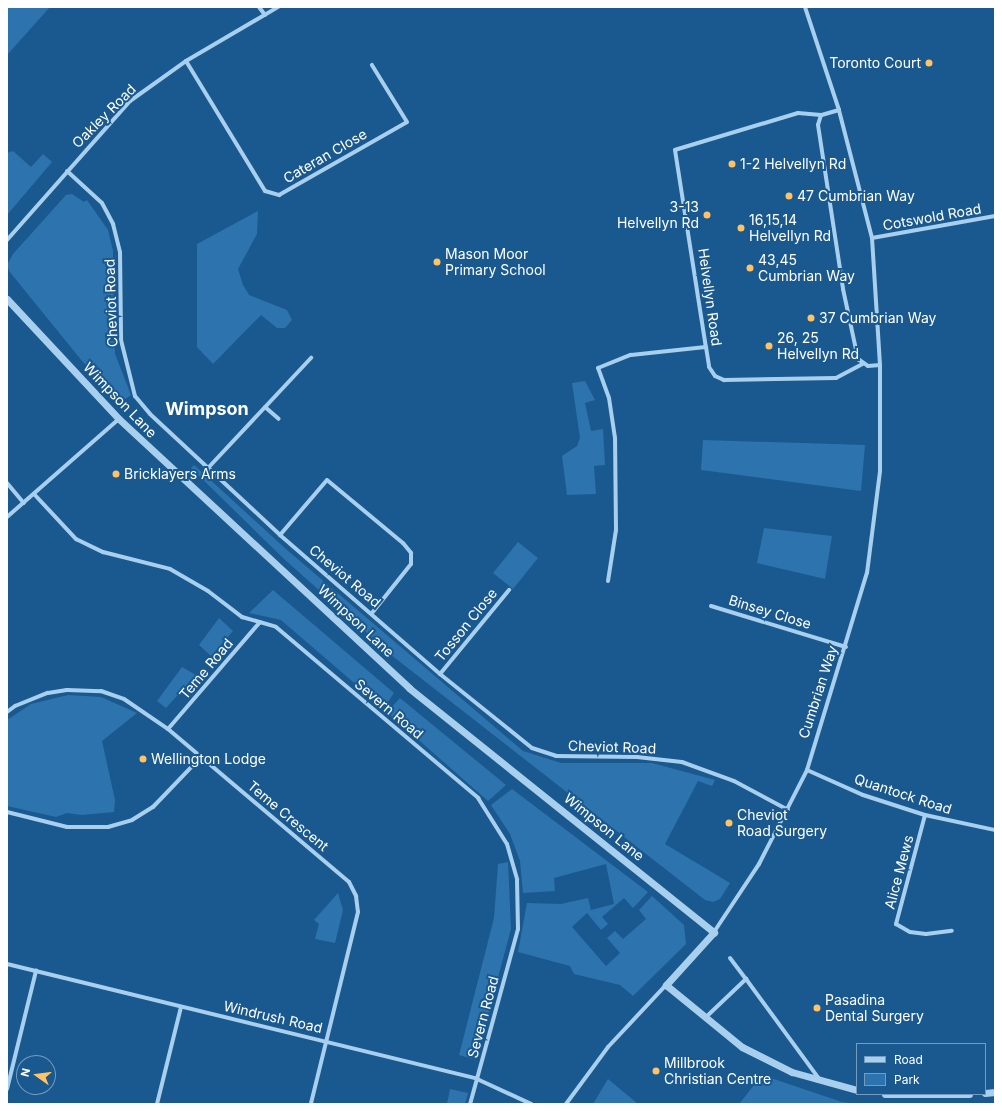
<!DOCTYPE html>
<html>
<head>
<meta charset="utf-8">
<style>
	body { margin:0 }
	#map { position:relative; width:1002px; height:1111px; overflow:hidden; background:#1a598f; font-family:Inter,sans-serif }
	div>[style] { position:absolute }
	[style*='--x'] { left:calc(var(--x)*1px); top:calc(var(--y)*1px); width:calc(var(--w)*1px); rotate:calc(var(--a)*1deg) }
	.green>* { inset:0; background:#2d73ad }
	.minor>* { height:4px; margin:-2px; padding:0 2px; transform-origin:2px; border-radius:2px; background:#a8cfee }
	.tertiary>* { height:7px; margin:-3.5px; padding:0 3.5px; transform-origin:3.5px; border-radius:3.5px; background:#a8cfee }
	.dots>* { width:11px; height:11px; translate:-50% -50%; box-sizing:border-box; border:2px solid #1a598f; border-radius:50% }
	span { translate:-50% -50%; white-space:nowrap; text-align:center; line-height:1.15; -webkit-text-stroke:4px #1a598f; paint-order:stroke }
	.poi-label { font-size:14px; color:#fff }
	.right { translate:-100% -50%; text-align:right }
	.left { translate:0 -50%; text-align:left }
	.street-label { font-size:14px; color:#fff }
	.district-label { font-size:18px; color:#fff; font-weight:700 }
	.frame { position:absolute; inset:0; border:8px solid #fff; pointer-events:none }
	.legend { position:absolute; left:856px; top:1043px; width:130px; height:52px; box-sizing:border-box; background:#1a598f; border:1px solid #769bbc; margin:0; padding:5px 7px; list-style:none; font-size:12px; color:#fff }
	.legend li { display:flex; align-items:center; gap:8px; height:20px }
	.legend b { width:20px; border:1px solid #769bbc }
	.north { position:absolute; left:16px; top:1055px; width:40px; height:40px; box-sizing:border-box; background:#1a598f; border:1px solid #769bbc; border-radius:50%; rotate:284deg; font-size:11px; font-weight:700; line-height:16px; text-align:center; color:#fff }
	.north::after { content:''; display:block; margin:auto; width:14px; height:18px; background:#ffc365; clip-path:polygon(50% 0,100% 100%,50% 72%,0 100%) }
</style>
</head>
<body>
<div id="map">
	<div class="green">
		<i style="clip-path:polygon(7px 7px,50px 7px,7px 55px)"></i>
		<i style="clip-path:polygon(13px 151px,31px 167px,43px 154px,52px 162px,7px 215px,7px 153px)"></i>
		<i style="clip-path:polygon(72px 194px,84px 202px,87px 200px,108px 230px,113px 251px,115px 354px,131px 395px,121px 402px,82px 361px,9px 271px,7px 265px,13px 254px,66px 195px)"></i>
		<i style="clip-path:polygon(258px 211px,257px 234px,238px 269px,243px 285px,249px 295px,287px 310px,292px 320px,285px 328px,277px 328px,261px 315px,213px 364px,197px 347px,197px 244px)"></i>
		<i style="clip-path:polygon(585px 381px,595px 400px,585px 403px,591px 431px,603px 429px,605px 465px,594px 466px,596px 494px,567px 495px,562px 456px,577px 446px,580px 438px,572px 383px)"></i>
		<i style="clip-path:polygon(703px 440px,865px 445px,861px 491px,701px 470px)"></i>
		<i style="clip-path:polygon(194px 465px,287px 550px,523px 751px,561px 763px,652px 763px,715px 780px,712px 786px,698px 781px,665px 844px,730px 883px,720px 899px,713px 902px,705px 900px,395px 658px,283px 558px,191px 468px)"></i>
		<i style="clip-path:polygon(764px 528px,832px 536px,825px 579px,757px 563px)"></i>
		<i style="clip-path:polygon(518px 542px,538px 558px,513px 589px,493px 573px)"></i>
		<i style="clip-path:polygon(273px 590px,394px 693px,385px 706px,381px 706px,281px 620px,249px 613px)"></i>
		<i style="clip-path:polygon(219px 618px,233px 631px,211px 656px,199px 645px)"></i>
		<i style="clip-path:polygon(182px 667px,196px 675px,166px 708px,157px 701px)"></i>
		<i style="clip-path:polygon(68px 695px,101px 697px,137px 713px,102px 741px,115px 800px,114px 812px,82px 815px,67px 813px,56px 817px,7px 806px,7px 720px,31px 704px)"></i>
		<i style="clip-path:polygon(400px 698px,506px 785px,488px 801px,389px 714px,389px 710px)"></i>
		<i style="clip-path:polygon(512px 789px,648px 892px,633px 908px,624px 898px,602px 917px,608px 924px,601px 930px,587px 913px,572px 927px,606px 966px,620px 953px,607px 938px,615px 931px,623px 939px,646px 919px,639px 910px,652px 896px,684px 925px,686px 944px,633px 996px,620px 985px,574px 974px,570px 966px,518px 952px,527px 903px,561px 904px,588px 898px,591px 910px,614px 904px,606px 864px,554px 878px,555px 891px,523px 893px,520px 861px,510px 834px,491px 805px)"></i>
		<i style="clip-path:polygon(508px 862px,511px 929px,476px 1060px,459px 1055px,494px 918px,498px 864px)"></i>
		<i style="clip-path:polygon(338px 893px,343px 910px,335px 943px,315px 939px,319px 924px,314px 920px)"></i>
		<i style="clip-path:polygon(762px 1075px,842px 1102px,858px 1104px,739px 1104px)"></i>
		<i style="clip-path:polygon(608px 1079px,638px 1104px,593px 1104px)"></i>
		<i style="clip-path:polygon(450px 1089px,468px 1093px,465px 1104px,447px 1104px)"></i>
	</div>
	<div class="minor">
		<i style="--x:259;--y:7;--w:10;--a:53"></i>
		<i style="--x:186;--y:61;--w:152;--a:58.7"></i>
		<i style="--x:265;--y:191;--w:15;--a:16"></i>
		<i style="--x:279;--y:195;--w:147;--a:-29.7"></i>
		<i style="--x:407;--y:122;--w:67;--a:-121.6"></i>
		<i style="--x:839;--y:110;--w:19;--a:164"></i>
		<i style="--x:821;--y:115;--w:10;--a:107"></i>
		<i style="--x:818;--y:125;--w:166;--a:81.3"></i>
		<i style="--x:843;--y:289;--w:72;--a:77.9"></i>
		<i style="--x:858;--y:359;--w:12;--a:35"></i>
		<i style="--x:868;--y:366;--w:12;--a:-5"></i>
		<i style="--x:821;--y:115;--w:23;--a:-175"></i>
		<i style="--x:798;--y:113;--w:128;--a:163.3"></i>
		<i style="--x:675;--y:150;--w:199;--a:81.1"></i>
		<i style="--x:706;--y:347;--w:20;--a:81"></i>
		<i style="--x:709;--y:367;--w:11;--a:56"></i>
		<i style="--x:715;--y:376;--w:10;--a:24"></i>
		<i style="--x:724;--y:380;--w:112;--a:-1"></i>
		<i style="--x:836;--y:378;--w:30;--a:-28"></i>
		<i style="--x:67;--y:171;--w:47;--a:42.4"></i>
		<i style="--x:102;--y:203;--w:24;--a:62"></i>
		<i style="--x:113;--y:224;--w:29;--a:76"></i>
		<i style="--x:120;--y:252;--w:88;--a:89.3"></i>
		<i style="--x:121;--y:340;--w:58;--a:76"></i>
		<i style="--x:135;--y:396;--w:23;--a:50"></i>
		<i style="--x:150;--y:414;--w:178;--a:42.9"></i>
		<i style="--x:280;--y:535;--w:212;--a:41"></i>
		<i style="--x:440;--y:674;--w:118;--a:38.8"></i>
		<i style="--x:532;--y:748;--w:25;--a:18"></i>
		<i style="--x:556;--y:756;--w:81;--a:0.7"></i>
		<i style="--x:637;--y:757;--w:45;--a:6.3"></i>
		<i style="--x:682;--y:762;--w:55;--a:20.1"></i>
		<i style="--x:734;--y:781;--w:61;--a:28.2"></i>
		<i style="--x:872;--y:238;--w:125;--a:-10.1"></i>
		<i style="--x:7;--y:240;--w:186;--a:-48.5"></i>
		<i style="--x:130;--y:101;--w:69;--a:-35.5"></i>
		<i style="--x:186;--y:61;--w:107;--a:-30.4"></i>
		<i style="--x:265;--y:407;--w:18;--a:41"></i>
		<i style="--x:208;--y:468;--w:151;--a:-46.9"></i>
		<i style="--x:7;--y:483;--w:26;--a:50"></i>
		<i style="--x:34;--y:494;--w:62;--a:47"></i>
		<i style="--x:76;--y:539;--w:30;--a:26"></i>
		<i style="--x:103;--y:552;--w:69;--a:14.2"></i>
		<i style="--x:170;--y:569;--w:44;--a:30.1"></i>
		<i style="--x:208;--y:591;--w:43;--a:37.4"></i>
		<i style="--x:242;--y:617;--w:35;--a:16"></i>
		<i style="--x:276;--y:627;--w:265;--a:40.2"></i>
		<i style="--x:478;--y:798;--w:54;--a:57.8"></i>
		<i style="--x:507;--y:844;--w:37;--a:74"></i>
		<i style="--x:517;--y:880;--w:49;--a:88.8"></i>
		<i style="--x:518;--y:929;--w:181;--a:105.3"></i>
		<i style="--x:7;--y:517;--w:149;--a:-41.2"></i>
		<i style="--x:280;--y:535;--w:72;--a:-49.5"></i>
		<i style="--x:327;--y:480;--w:99;--a:39.7"></i>
		<i style="--x:403;--y:543;--w:13;--a:51"></i>
		<i style="--x:411;--y:553;--w:11;--a:90"></i>
		<i style="--x:411;--y:564;--w:63;--a:128.5"></i>
		<i style="--x:608;--y:581;--w:52;--a:-81.1"></i>
		<i style="--x:616;--y:530;--w:92;--a:-90.6"></i>
		<i style="--x:615;--y:438;--w:40;--a:-98.5"></i>
		<i style="--x:609;--y:398;--w:32;--a:-110"></i>
		<i style="--x:598;--y:368;--w:35;--a:-22"></i>
		<i style="--x:631;--y:355;--w:75;--a:-6.1"></i>
		<i style="--x:711;--y:606;--w:141;--a:16.9"></i>
		<i style="--x:440;--y:674;--w:109;--a:-50.6"></i>
		<i style="--x:7;--y:712;--w:10;--a:-37"></i>
		<i style="--x:15;--y:706;--w:35;--a:-22"></i>
		<i style="--x:48;--y:693;--w:19;--a:-9"></i>
		<i style="--x:67;--y:690;--w:34;--a:2"></i>
		<i style="--x:101;--y:691;--w:24;--a:19"></i>
		<i style="--x:124;--y:699;--w:53;--a:34.3"></i>
		<i style="--x:168;--y:729;--w:237;--a:40.2"></i>
		<i style="--x:349;--y:882;--w:16;--a:63"></i>
		<i style="--x:356;--y:896;--w:16;--a:83"></i>
		<i style="--x:358;--y:912;--w:198;--a:103.8"></i>
		<i style="--x:168;--y:729;--w:141;--a:-49.3"></i>
		<i style="--x:807;--y:770;--w:61;--a:24.1"></i>
		<i style="--x:863;--y:795;--w:65;--a:17.9"></i>
		<i style="--x:925;--y:815;--w:72;--a:12.1"></i>
		<i style="--x:7;--y:812;--w:62;--a:14"></i>
		<i style="--x:67;--y:827;--w:41;--a:0"></i>
		<i style="--x:108;--y:827;--w:25;--a:-16"></i>
		<i style="--x:132;--y:820;--w:25;--a:-32"></i>
		<i style="--x:153;--y:807;--w:69;--a:-46.2"></i>
		<i style="--x:925;--y:815;--w:113;--a:104.9"></i>
		<i style="--x:896;--y:924;--w:16;--a:30"></i>
		<i style="--x:910;--y:932;--w:16;--a:7"></i>
		<i style="--x:926;--y:934;--w:26;--a:-7"></i>
		<i style="--x:714;--y:932;--w:82;--a:-56.5"></i>
		<i style="--x:759;--y:864;--w:106;--a:-62.9"></i>
		<i style="--x:807;--y:770;--w:206;--a:-73.1"></i>
		<i style="--x:867;--y:573;--w:103;--a:-82.7"></i>
		<i style="--x:880;--y:471;--w:106;--a:-90"></i>
		<i style="--x:880;--y:365;--w:127;--a:-93.6"></i>
		<i style="--x:872;--y:238;--w:132;--a:-104.5"></i>
		<i style="--x:839;--y:110;--w:108;--a:-108.3"></i>
		<i style="--x:730;--y:958;--w:26;--a:53"></i>
		<i style="--x:7;--y:964;--w:484;--a:13.7"></i>
		<i style="--x:477;--y:1079;--w:60;--a:24.8"></i>
		<i style="--x:705;--y:1018;--w:57;--a:-43.6"></i>
		<i style="--x:746;--y:979;--w:125;--a:53.8"></i>
		<i style="--x:7;--y:1089;--w:122;--a:-76.2"></i>
		<i style="--x:157;--y:1104;--w:100;--a:-76.1"></i>
		<i style="--x:566;--y:1104;--w:71;--a:-53.6"></i>
		<i style="--x:608;--y:1047;--w:85;--a:-46.9"></i>
	</div>
	<div class="tertiary">
		<i style="--x:7;--y:299;--w:164;--a:47"></i>
		<i style="--x:119;--y:419;--w:396;--a:42.8"></i>
		<i style="--x:409;--y:688;--w:391;--a:38.7"></i>
		<i style="--x:714;--y:932;--w:72;--a:132.2"></i>
		<i style="--x:666;--y:985;--w:98;--a:39.2"></i>
		<i style="--x:742;--y:1047;--w:56;--a:26.6"></i>
		<i style="--x:792;--y:1072;--w:67;--a:15.5"></i>
		<i style="--x:985;--y:1093;--w:10;--a:-6"></i>
		<i style="--x:885;--y:1094;--w:84;--a:0"></i>
	</div>
	<div class="dots">
		<i style="left:929px;top:63px;background:#ffc365"></i>
		<i style="left:732px;top:164px;background:#ffc365"></i>
		<i style="left:789px;top:196px;background:#ffc365"></i>
		<i style="left:707px;top:215px;background:#ffc365"></i>
		<i style="left:741px;top:228px;background:#ffc365"></i>
		<i style="left:437px;top:262px;background:#ffc365"></i>
		<i style="left:750px;top:268px;background:#ffc365"></i>
		<i style="left:811px;top:318px;background:#ffc365"></i>
		<i style="left:769px;top:346px;background:#ffc365"></i>
		<i style="left:116px;top:474px;background:#ffc365"></i>
		<i style="left:143px;top:759px;background:#ffc365"></i>
		<i style="left:729px;top:823px;background:#ffc365"></i>
		<i style="left:817px;top:1008px;background:#ffc365"></i>
		<i style="left:656px;top:1071px;background:#ffc365"></i>
	</div>
	<div class="poi-label">
		<span class="right" style="left:921px;top:63px">Toronto Court</span>
		<span class="left" style="left:740px;top:164px">1-2 Helvellyn Rd</span>
		<span class="left" style="left:797px;top:196px">47 Cumbrian Way</span>
		<span class="right" style="left:699px;top:215px">3-13<br>Helvellyn Rd</span>
		<span class="left" style="left:749px;top:228px">16,15,14<br>Helvellyn Rd</span>
		<span class="left" style="left:445px;top:262px">Mason Moor<br>Primary School</span>
		<span class="left" style="left:758px;top:268px">43,45<br>Cumbrian Way</span>
		<span class="left" style="left:819px;top:318px">37 Cumbrian Way</span>
		<span class="left" style="left:777px;top:346px">26, 25<br>Helvellyn Rd</span>
		<span class="left" style="left:124px;top:474px">Bricklayers Arms</span>
		<span class="left" style="left:151px;top:759px">Wellington Lodge</span>
		<span class="left" style="left:737px;top:823px">Cheviot<br>Road Surgery</span>
		<span class="left" style="left:825px;top:1008px">Pasadina<br>Dental Surgery</span>
		<span class="left" style="left:664px;top:1071px">Millbrook<br>Christian Centre</span>
	</div>
	<div class="street-label">
		<span style="left:104px;top:116px;rotate:-45deg">Oakley Road</span>
		<span style="left:325px;top:156px;rotate:-30deg">Cateran Close</span>
		<span style="left:932px;top:217px;rotate:-10deg">Cotswold Road</span>
		<span style="left:710px;top:297px;rotate:82deg">Helvellyn Road</span>
		<span style="left:111px;top:303px;rotate:-92deg">Cheviot Road</span>
		<span style="left:120px;top:400px;rotate:46deg">Wimpson Lane</span>
		<span style="left:345px;top:576px;rotate:40deg">Cheviot Road</span>
		<span style="left:770px;top:612px;rotate:17deg">Binsey Close</span>
		<span style="left:356px;top:621px;rotate:43deg">Wimpson Lane</span>
		<span style="left:466px;top:625px;rotate:-51deg">Tosson Close</span>
		<span style="left:206px;top:669px;rotate:-50deg">Teme Road</span>
		<span style="left:818px;top:692px;rotate:-72deg">Cumbrian Way</span>
		<span style="left:389px;top:709px;rotate:40deg">Severn Road</span>
		<span style="left:612px;top:747px;rotate:2deg">Cheviot Road</span>
		<span style="left:903px;top:794px;rotate:18deg">Quantock Road</span>
		<span style="left:288px;top:816px;rotate:40deg">Teme Crescent</span>
		<span style="left:604px;top:827px;rotate:39deg">Wimpson Lane</span>
		<span style="left:899px;top:872px;rotate:-75deg">Alice Mews</span>
		<span style="left:273px;top:1017px;rotate:13deg">Windrush Road</span>
		<span style="left:483px;top:1017px;rotate:-75deg">Severn Road</span>
	</div>
	<div class="district-label">
		<span style="left:207px;top:409px">Wimpson</span>
	</div>
	<div class="frame"></div>
	<ul class="legend">
	<li><b style="height:5px;background:#a8cfee"></b>Road</li>
	<li><b style="height:11px;background:#2d73ad"></b>Park</li>
	</ul>
	<div class="north">N</div>
</div>
</body>
</html>
